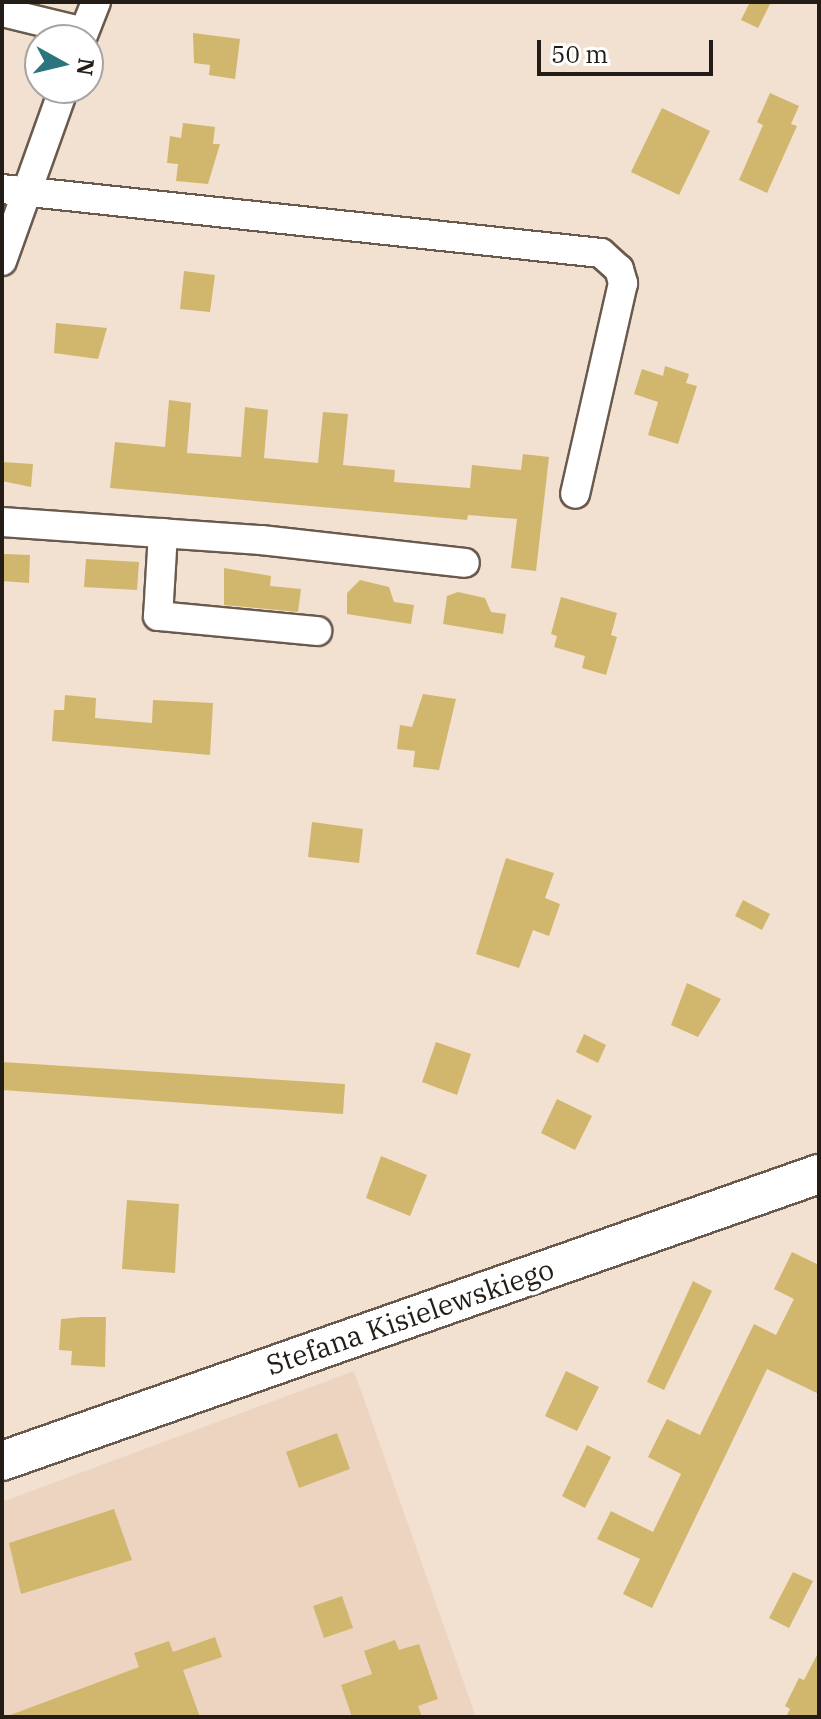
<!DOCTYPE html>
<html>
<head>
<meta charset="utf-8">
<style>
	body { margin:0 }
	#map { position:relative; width:821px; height:1719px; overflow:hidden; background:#f2e0d0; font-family:"IBM Plex Serif",serif }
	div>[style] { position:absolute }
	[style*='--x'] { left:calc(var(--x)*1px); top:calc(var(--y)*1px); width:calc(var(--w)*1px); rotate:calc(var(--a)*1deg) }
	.built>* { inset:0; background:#edd4c0 }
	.building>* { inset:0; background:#d1b76e }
	.roads { filter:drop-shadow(2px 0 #6a5a4e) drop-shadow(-2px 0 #6a5a4e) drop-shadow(0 2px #6a5a4e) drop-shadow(0 -2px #6a5a4e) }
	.minor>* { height:28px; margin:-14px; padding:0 14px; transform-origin:14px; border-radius:14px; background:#fff }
	.secondary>* { height:38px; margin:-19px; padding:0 19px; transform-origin:19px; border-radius:19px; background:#fff }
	span { translate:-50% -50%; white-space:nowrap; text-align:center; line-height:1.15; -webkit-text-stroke:8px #fff; paint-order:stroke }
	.street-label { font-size:28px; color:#231c17 }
	.frame { position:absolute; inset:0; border:4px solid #231c17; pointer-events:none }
	.north { position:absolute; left:24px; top:24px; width:80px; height:80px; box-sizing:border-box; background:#fff; border:2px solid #a7a4a2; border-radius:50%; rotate:98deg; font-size:22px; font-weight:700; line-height:32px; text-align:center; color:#231c17 }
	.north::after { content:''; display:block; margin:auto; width:28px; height:36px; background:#2c747e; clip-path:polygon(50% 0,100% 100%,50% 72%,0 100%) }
	.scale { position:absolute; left:537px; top:40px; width:176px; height:36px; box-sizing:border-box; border:4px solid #231c17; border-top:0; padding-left:10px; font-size:24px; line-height:28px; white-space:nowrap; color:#231c17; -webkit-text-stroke:6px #fff; paint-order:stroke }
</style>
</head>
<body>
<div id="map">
	<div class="built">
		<i style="clip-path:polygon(354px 1371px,476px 1717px,2px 1717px,2px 1502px)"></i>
	</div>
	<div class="building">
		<i style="clip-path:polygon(750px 2px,771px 2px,758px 28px,741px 20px)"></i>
		<i style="clip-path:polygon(193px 33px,240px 39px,235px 79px,209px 75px,210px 65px,194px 63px)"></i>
		<i style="clip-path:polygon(770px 93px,799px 106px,791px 124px,797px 126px,767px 193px,739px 180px,763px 125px,757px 122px)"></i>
		<i style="clip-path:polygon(662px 108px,710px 131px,679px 195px,631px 172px)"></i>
		<i style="clip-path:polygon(183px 123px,215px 127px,213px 144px,220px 144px,208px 184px,176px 181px,178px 164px,167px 163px,170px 136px,181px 138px)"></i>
		<i style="clip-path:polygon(184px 271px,215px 275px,210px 312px,180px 309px)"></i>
		<i style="clip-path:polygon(56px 323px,107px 328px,98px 359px,54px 353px)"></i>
		<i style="clip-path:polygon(665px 366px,689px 374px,686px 383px,697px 386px,678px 444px,648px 435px,658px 402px,634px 394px,642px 369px,663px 376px)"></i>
		<i style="clip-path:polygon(169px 400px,191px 403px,187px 453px,241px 457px,245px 407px,268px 410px,264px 458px,318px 463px,323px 412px,348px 414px,343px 465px,395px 470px,394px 482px,470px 488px,472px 465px,521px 470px,523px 454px,549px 457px,536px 571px,511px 568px,517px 519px,468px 515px,467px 520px,110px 488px,115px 442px,165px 447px)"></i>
		<i style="clip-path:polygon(2px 462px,33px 464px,31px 487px,2px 481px)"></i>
		<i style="clip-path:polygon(4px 554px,30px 555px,29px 583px,2px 581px)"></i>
		<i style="clip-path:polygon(86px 559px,139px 562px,137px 590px,84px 587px)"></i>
		<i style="clip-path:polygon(224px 568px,271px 576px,270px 586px,301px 589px,298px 612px,224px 605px)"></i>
		<i style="clip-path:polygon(360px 580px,389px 587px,394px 602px,414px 605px,411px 624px,347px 614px,347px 593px)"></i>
		<i style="clip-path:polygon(458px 592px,485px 598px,491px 612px,506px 614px,503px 634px,443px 624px,447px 596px)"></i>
		<i style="clip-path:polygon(561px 597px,617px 613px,611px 635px,617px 637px,606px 675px,582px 668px,585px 656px,554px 647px,557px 636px,551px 634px)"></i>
		<i style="clip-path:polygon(423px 694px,456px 699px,439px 770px,413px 767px,415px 751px,397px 749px,400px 725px,412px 727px)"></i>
		<i style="clip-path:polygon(65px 695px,96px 698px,95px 718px,152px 723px,153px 700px,213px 703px,210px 755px,52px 741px,54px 710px,64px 710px)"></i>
		<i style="clip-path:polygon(312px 822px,363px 829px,359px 863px,308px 857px)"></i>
		<i style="clip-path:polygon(506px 858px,554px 873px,545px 898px,560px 904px,549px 936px,533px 930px,519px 968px,476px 954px)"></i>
		<i style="clip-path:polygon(743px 900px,770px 914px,762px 930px,735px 916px)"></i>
		<i style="clip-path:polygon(687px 983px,721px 999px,698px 1037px,671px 1025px)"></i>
		<i style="clip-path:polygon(584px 1034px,606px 1045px,598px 1063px,576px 1052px)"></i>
		<i style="clip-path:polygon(436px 1042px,471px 1054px,457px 1095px,422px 1082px)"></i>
		<i style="clip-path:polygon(2px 1062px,345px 1084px,343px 1114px,2px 1090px)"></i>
		<i style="clip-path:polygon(557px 1099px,592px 1116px,575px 1150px,541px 1133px)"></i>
		<i style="clip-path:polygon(381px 1156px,427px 1175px,410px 1216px,366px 1198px)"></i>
		<i style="clip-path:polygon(127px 1200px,179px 1204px,175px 1273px,122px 1269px)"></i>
		<i style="clip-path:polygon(792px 1252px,819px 1265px,819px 1394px,767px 1369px,652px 1608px,623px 1594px,640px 1559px,597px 1539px,611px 1511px,653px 1532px,681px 1474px,648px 1457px,667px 1419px,700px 1435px,754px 1324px,776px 1335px,794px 1299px,774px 1289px)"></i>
		<i style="clip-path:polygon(693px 1281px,712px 1291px,664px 1390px,647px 1382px)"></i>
		<i style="clip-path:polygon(83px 1317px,106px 1317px,105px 1367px,71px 1365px,72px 1351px,59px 1350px,61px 1319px)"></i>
		<i style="clip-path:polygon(566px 1371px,599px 1387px,577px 1431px,545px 1416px)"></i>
		<i style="clip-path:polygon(337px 1433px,350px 1469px,299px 1488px,286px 1452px)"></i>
		<i style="clip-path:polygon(587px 1445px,611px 1457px,585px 1508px,562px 1496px)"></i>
		<i style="clip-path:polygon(114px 1509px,132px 1560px,21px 1594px,9px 1543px)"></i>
		<i style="clip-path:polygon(793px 1572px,813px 1581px,789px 1628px,769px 1618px)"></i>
		<i style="clip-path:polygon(342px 1596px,353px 1628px,324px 1638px,313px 1606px)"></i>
		<i style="clip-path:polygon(215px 1637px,222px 1657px,183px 1670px,200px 1717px,5px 1717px,139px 1667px,134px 1653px,169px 1641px,173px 1652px)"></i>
		<i style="clip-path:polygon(395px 1640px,399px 1650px,419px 1644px,438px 1699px,418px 1706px,422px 1717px,352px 1717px,341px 1685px,372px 1674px,364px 1651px)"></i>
		<i style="clip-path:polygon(819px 1651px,819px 1717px,786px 1717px,790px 1709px,785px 1706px,799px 1678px,804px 1680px)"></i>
	</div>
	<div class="roads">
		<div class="minor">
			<i style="--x:2;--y:12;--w:84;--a:13.7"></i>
			<i style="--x:81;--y:40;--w:41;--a:-68.5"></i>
			<i style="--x:2;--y:189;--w:602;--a:6.1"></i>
			<i style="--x:601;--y:253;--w:24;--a:42"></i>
			<i style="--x:619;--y:269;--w:15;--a:74"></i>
			<i style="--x:623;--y:283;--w:216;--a:102.8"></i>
			<i style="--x:2;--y:261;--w:184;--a:-70.3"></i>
			<i style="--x:2;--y:522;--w:260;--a:4"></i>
			<i style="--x:261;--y:540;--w:205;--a:6.4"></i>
			<i style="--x:163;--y:533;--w:83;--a:93.4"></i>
			<i style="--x:158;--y:616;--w:160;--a:5.4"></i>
		</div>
		<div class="secondary">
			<i style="--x:2;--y:1461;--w:866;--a:-19.36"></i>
		</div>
	</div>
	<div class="street-label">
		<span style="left:410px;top:1317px;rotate:-19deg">Stefana Kisielewskiego</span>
	</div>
	<div class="frame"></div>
	<div class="north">N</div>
	<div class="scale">50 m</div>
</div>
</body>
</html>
